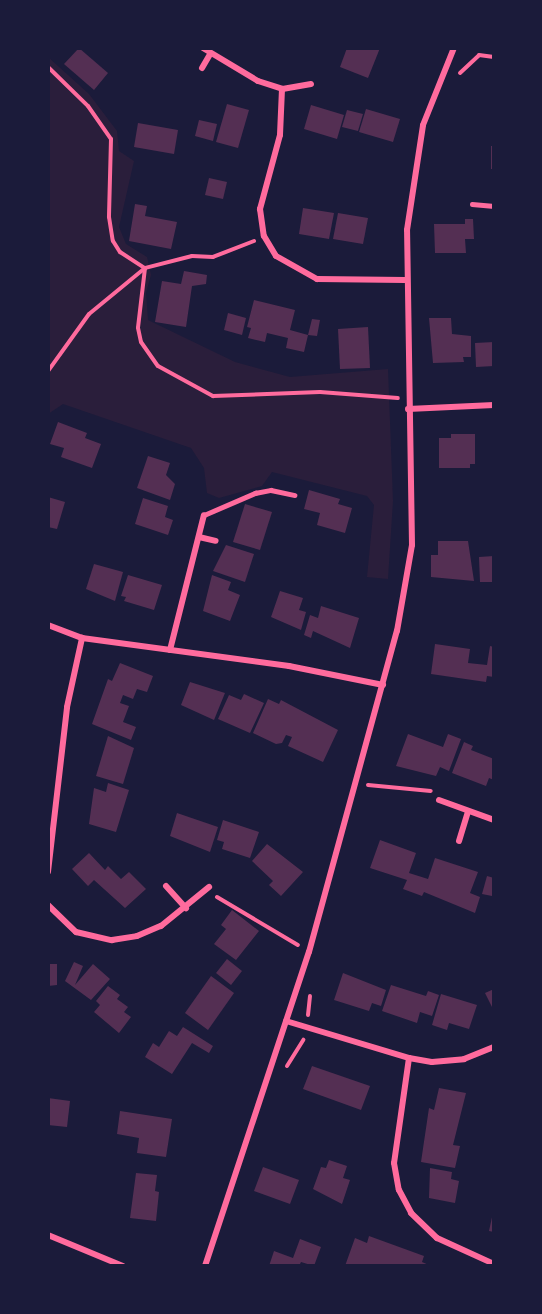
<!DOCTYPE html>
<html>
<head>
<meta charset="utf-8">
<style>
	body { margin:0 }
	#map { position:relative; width:542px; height:1314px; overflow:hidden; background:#1b1b3a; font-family:Manrope,sans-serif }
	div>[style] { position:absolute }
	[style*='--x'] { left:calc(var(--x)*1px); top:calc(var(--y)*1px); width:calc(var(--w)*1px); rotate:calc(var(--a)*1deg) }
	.green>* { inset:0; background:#2a1e3b }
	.building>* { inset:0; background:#542f53 }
	.path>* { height:4px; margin:-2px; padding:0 2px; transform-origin:2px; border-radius:2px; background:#ff6b9d }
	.service>* { height:4.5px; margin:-2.25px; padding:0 2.25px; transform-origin:2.25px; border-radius:2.25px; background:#ff6b9d }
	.minor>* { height:6px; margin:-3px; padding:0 3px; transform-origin:3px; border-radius:3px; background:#ff6b9d }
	span { translate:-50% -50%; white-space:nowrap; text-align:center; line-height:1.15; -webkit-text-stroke:4.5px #1b1b3a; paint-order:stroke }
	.frame { position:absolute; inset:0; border:50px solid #1b1b3a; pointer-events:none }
</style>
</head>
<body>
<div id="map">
	<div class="green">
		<i style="clip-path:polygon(48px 57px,89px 94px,117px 131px,119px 151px,134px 161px,119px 227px,126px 244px,147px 257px,151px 275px,146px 293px,148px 320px,235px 362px,290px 377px,388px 369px,393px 501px,388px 579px,367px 577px,374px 505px,367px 496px,272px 472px,262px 486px,219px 498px,207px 493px,204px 468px,191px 448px,63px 404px,48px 414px)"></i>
	</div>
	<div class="building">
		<i style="clip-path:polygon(79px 48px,108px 73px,94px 90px,64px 64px)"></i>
		<i style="clip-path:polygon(347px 48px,380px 48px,368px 78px,340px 67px)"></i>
		<i style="clip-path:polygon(227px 104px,249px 110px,238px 148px,216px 142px)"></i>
		<i style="clip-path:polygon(311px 105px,344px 115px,337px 139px,304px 129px)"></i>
		<i style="clip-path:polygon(366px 109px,400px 119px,393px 142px,359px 132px)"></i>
		<i style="clip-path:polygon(347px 110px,363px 114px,358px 131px,342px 127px)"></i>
		<i style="clip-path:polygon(199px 120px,217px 124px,213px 141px,195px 136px)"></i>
		<i style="clip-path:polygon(138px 123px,178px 130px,174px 154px,134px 147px)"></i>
		<i style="clip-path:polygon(491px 146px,494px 146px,494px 169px,491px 169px)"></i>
		<i style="clip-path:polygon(209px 178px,227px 182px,223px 199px,205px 195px)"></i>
		<i style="clip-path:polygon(135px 204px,147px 206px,145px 216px,177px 222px,171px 249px,129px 241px)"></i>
		<i style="clip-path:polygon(303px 208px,334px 213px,329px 239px,299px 234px)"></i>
		<i style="clip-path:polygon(338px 213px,368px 218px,363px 244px,333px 239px)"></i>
		<i style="clip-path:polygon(465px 219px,473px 219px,474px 239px,465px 239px,466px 253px,435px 253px,434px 224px,465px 224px)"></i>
		<i style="clip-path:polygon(184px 271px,207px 275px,206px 284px,192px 286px,186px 327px,155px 322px,162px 281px,181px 284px)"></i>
		<i style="clip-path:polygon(254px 300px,295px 310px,290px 330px,308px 335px,312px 319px,320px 320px,317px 336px,308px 335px,304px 352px,286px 348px,288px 338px,267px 333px,265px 342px,248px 338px,251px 328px,247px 327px)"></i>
		<i style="clip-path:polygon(228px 313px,246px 318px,242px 335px,224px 330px)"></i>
		<i style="clip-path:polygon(429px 318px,451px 318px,452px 334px,471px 336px,471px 357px,463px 357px,464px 362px,433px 363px)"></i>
		<i style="clip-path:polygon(368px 327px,370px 368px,340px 369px,338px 329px)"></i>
		<i style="clip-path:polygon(494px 342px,494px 366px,476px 367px,475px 343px)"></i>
		<i style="clip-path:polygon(58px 422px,87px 433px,85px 438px,101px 444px,92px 468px,61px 457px,64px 448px,50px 444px)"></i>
		<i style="clip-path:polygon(451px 434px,475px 434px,475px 464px,470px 464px,470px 468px,439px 468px,439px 438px,451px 438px)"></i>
		<i style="clip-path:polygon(148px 456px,170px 463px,166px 475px,175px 484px,170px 500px,137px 488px)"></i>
		<i style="clip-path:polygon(309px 490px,340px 499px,338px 504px,352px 508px,345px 533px,317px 525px,320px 513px,304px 509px)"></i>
		<i style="clip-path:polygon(48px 497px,65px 502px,57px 529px,48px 527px)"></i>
		<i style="clip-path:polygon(143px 498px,168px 506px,165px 517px,173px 520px,168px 535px,135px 524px)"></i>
		<i style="clip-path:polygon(245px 504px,272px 512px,260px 550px,233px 542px)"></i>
		<i style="clip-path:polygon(438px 541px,468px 541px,474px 581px,431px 577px,431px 555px,438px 555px)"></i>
		<i style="clip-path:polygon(226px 545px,254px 554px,245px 582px,213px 571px)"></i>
		<i style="clip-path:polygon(494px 556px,494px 582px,480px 582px,479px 557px)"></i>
		<i style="clip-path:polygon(94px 564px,123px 572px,115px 601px,86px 589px)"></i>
		<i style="clip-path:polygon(128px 575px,162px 585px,154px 610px,124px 601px,126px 597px,121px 596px)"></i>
		<i style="clip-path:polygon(212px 575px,231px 582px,228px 590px,240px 595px,230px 621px,203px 611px)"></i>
		<i style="clip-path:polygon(280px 591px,303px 598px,299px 610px,306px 612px,301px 630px,271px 617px)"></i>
		<i style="clip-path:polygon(321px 606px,359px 618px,350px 648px,313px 631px,311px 638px,304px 635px,310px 615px,318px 618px)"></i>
		<i style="clip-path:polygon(435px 644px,470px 649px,468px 663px,487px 665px,490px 646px,494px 647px,494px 677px,487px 676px,486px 682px,431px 674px)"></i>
		<i style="clip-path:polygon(120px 663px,153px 676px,147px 692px,137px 689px,133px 699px,123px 695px,120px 703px,129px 706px,123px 722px,136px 727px,131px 740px,92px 724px,108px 679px,112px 681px)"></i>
		<i style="clip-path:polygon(190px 682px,225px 693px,214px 720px,181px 705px)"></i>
		<i style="clip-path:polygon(244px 694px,264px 703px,250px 733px,218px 719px,229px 695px,241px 700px)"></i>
		<i style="clip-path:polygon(268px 699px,279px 704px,281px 700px,338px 730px,323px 762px,288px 746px,292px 737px,286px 735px,282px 743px,276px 744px,253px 733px)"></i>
		<i style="clip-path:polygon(408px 734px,443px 747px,448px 734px,461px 739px,449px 771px,440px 767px,436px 776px,396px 766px)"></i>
		<i style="clip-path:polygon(108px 736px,134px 748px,123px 784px,96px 776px)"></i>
		<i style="clip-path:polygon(464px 742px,473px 746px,471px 750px,494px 759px,494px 780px,489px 778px,486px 786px,452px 773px)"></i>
		<i style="clip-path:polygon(108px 783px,129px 790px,116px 832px,89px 824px,94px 788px,106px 792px)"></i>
		<i style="clip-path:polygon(177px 813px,218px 827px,210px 852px,170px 836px)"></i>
		<i style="clip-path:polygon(223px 820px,259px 832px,250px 858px,222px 849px,224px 842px,217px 840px)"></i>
		<i style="clip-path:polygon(380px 840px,416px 853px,409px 873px,428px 879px,435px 858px,478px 872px,470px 893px,480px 897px,475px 913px,424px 892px,422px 896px,403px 889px,407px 880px,370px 868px)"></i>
		<i style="clip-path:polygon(267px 844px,303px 872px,281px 896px,269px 885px,273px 881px,252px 861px)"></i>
		<i style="clip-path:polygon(89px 853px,105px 870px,108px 866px,121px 879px,129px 872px,146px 889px,125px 908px,94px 880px,88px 886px,72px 869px)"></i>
		<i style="clip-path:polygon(487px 876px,494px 878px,492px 896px,482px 894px)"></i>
		<i style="clip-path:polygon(232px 910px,259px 931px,236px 960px,214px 944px,226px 929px,221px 925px)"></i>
		<i style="clip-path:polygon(227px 959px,242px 971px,231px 985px,216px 973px)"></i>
		<i style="clip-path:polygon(74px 962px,83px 966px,75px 985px,93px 964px,110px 979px,91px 1000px,65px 981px)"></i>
		<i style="clip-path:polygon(48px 964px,57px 964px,57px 985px,48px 986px)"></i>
		<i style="clip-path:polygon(343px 973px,386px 990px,381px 1006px,372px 1003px,369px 1011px,334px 1000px)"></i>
		<i style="clip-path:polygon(211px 976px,234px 993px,208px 1030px,185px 1013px)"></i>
		<i style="clip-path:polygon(391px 985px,426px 996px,428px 991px,439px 995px,432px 1016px,420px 1012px,417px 1023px,382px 1011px)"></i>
		<i style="clip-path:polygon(108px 986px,120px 995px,117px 999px,128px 1007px,124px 1012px,131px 1017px,119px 1033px,94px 1012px,100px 1005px,96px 1001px)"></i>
		<i style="clip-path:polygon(494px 989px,494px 1011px,485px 993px)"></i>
		<i style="clip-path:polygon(441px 994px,477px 1005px,469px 1029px,449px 1023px,447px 1030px,432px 1025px)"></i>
		<i style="clip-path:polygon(183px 1027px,213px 1046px,209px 1053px,192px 1043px,172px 1074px,145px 1057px,153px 1043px,159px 1047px,169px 1031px,177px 1036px)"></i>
		<i style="clip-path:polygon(312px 1066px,370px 1086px,361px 1110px,303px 1089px)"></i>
		<i style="clip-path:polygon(439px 1088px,466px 1093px,453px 1145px,460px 1146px,455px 1168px,421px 1162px,429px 1108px,434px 1110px)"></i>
		<i style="clip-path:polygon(48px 1098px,70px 1101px,67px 1127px,48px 1125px)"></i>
		<i style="clip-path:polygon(120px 1111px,172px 1119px,166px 1157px,137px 1153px,139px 1138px,117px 1134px)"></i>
		<i style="clip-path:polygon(329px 1160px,347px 1166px,343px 1178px,350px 1180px,342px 1204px,313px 1189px,321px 1167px,326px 1168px)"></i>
		<i style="clip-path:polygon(263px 1167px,299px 1180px,290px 1204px,254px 1191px)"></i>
		<i style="clip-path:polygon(430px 1168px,452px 1172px,451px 1179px,459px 1181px,455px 1203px,429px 1198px)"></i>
		<i style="clip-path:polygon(136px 1173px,157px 1175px,155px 1191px,159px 1192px,156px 1221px,130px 1218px)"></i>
		<i style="clip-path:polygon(494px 1208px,494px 1232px,489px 1231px)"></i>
		<i style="clip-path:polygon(369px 1236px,424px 1256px,422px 1262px,431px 1266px,345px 1266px,355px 1238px,367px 1243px)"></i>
		<i style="clip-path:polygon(300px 1239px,321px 1247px,314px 1266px,301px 1262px,299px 1266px,269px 1266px,274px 1251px,293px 1258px)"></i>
	</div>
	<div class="path">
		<i style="--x:48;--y:67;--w:56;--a:44.3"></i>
		<i style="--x:88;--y:106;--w:40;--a:55.1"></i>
		<i style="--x:111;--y:139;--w:78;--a:91.5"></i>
		<i style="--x:109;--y:217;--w:24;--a:81"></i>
		<i style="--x:113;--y:241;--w:13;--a:58"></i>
		<i style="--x:120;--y:252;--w:30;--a:33"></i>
		<i style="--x:145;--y:268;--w:72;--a:140.6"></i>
		<i style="--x:89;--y:314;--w:70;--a:125.7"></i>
		<i style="--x:460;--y:73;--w:26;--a:-43"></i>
		<i style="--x:479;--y:55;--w:15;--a:8"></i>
		<i style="--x:254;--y:241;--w:44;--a:158.7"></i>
		<i style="--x:213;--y:257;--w:21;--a:-177"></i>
		<i style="--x:192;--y:256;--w:49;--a:165.7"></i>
		<i style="--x:145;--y:268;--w:60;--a:96.7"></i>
		<i style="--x:138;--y:328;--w:14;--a:78"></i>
		<i style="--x:141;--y:342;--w:29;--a:55"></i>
		<i style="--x:158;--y:366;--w:63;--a:28.6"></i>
		<i style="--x:213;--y:396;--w:107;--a:-2.1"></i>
		<i style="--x:320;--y:392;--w:78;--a:4.4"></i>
		<i style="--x:368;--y:785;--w:63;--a:5.4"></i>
		<i style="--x:217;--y:897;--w:94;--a:30.7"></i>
		<i style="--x:308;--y:1015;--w:19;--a:-84"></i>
		<i style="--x:287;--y:1066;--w:31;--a:-58"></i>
	</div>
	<div class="service">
		<i style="--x:472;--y:204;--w:22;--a:5"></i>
		<i style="--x:204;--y:515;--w:56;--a:-23.3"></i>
		<i style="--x:255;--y:493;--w:16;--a:-11"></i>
		<i style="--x:271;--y:490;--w:24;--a:12"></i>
	</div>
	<div class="minor">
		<i style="--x:203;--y:48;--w:64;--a:31"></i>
		<i style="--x:258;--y:81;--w:25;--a:18"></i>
		<i style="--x:202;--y:68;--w:16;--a:-60"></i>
		<i style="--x:311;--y:84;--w:29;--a:170"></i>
		<i style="--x:282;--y:89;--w:46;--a:92.5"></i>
		<i style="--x:280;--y:135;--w:77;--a:105.1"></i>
		<i style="--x:260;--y:209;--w:27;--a:82"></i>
		<i style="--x:264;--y:236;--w:23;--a:59"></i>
		<i style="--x:276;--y:256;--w:47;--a:29.3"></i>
		<i style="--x:317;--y:279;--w:88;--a:0.7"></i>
		<i style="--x:408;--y:409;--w:86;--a:-2.7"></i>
		<i style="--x:199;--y:537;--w:17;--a:13"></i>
		<i style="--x:48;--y:625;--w:36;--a:21"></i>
		<i style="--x:82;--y:638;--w:209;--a:7.7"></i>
		<i style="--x:289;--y:666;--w:96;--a:11.4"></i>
		<i style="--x:170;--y:650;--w:139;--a:-75.9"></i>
		<i style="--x:439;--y:800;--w:59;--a:20"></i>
		<i style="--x:459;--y:841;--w:31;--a:-73"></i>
		<i style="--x:48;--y:872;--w:166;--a:-83.4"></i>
		<i style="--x:67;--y:707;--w:71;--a:-77.7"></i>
		<i style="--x:166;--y:886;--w:30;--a:48"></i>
		<i style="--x:48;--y:905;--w:39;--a:44"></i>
		<i style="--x:76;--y:932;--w:37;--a:13"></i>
		<i style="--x:112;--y:940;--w:25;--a:-9"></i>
		<i style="--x:137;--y:936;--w:26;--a:-23"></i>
		<i style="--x:161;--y:926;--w:62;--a:-39.1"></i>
		<i style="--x:286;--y:1021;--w:128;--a:16.7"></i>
		<i style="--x:409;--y:1058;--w:23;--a:10"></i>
		<i style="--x:432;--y:1062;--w:32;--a:-5"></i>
		<i style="--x:464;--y:1059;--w:32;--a:-22"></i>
		<i style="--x:409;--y:1058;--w:106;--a:98.1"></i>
		<i style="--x:394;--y:1163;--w:27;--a:80"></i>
		<i style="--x:399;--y:1190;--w:26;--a:62"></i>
		<i style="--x:411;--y:1213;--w:36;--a:44"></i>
		<i style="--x:437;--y:1238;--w:63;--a:24.5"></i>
		<i style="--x:48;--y:1235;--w:81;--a:22.5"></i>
		<i style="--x:205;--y:1266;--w:331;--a:-71.7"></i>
		<i style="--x:309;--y:952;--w:333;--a:-74.7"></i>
		<i style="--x:397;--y:631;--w:87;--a:-80.1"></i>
		<i style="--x:412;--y:545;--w:315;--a:-90.9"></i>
		<i style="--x:407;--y:230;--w:106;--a:-81.3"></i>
		<i style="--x:423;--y:125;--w:83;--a:-68.1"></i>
	</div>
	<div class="frame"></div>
</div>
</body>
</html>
